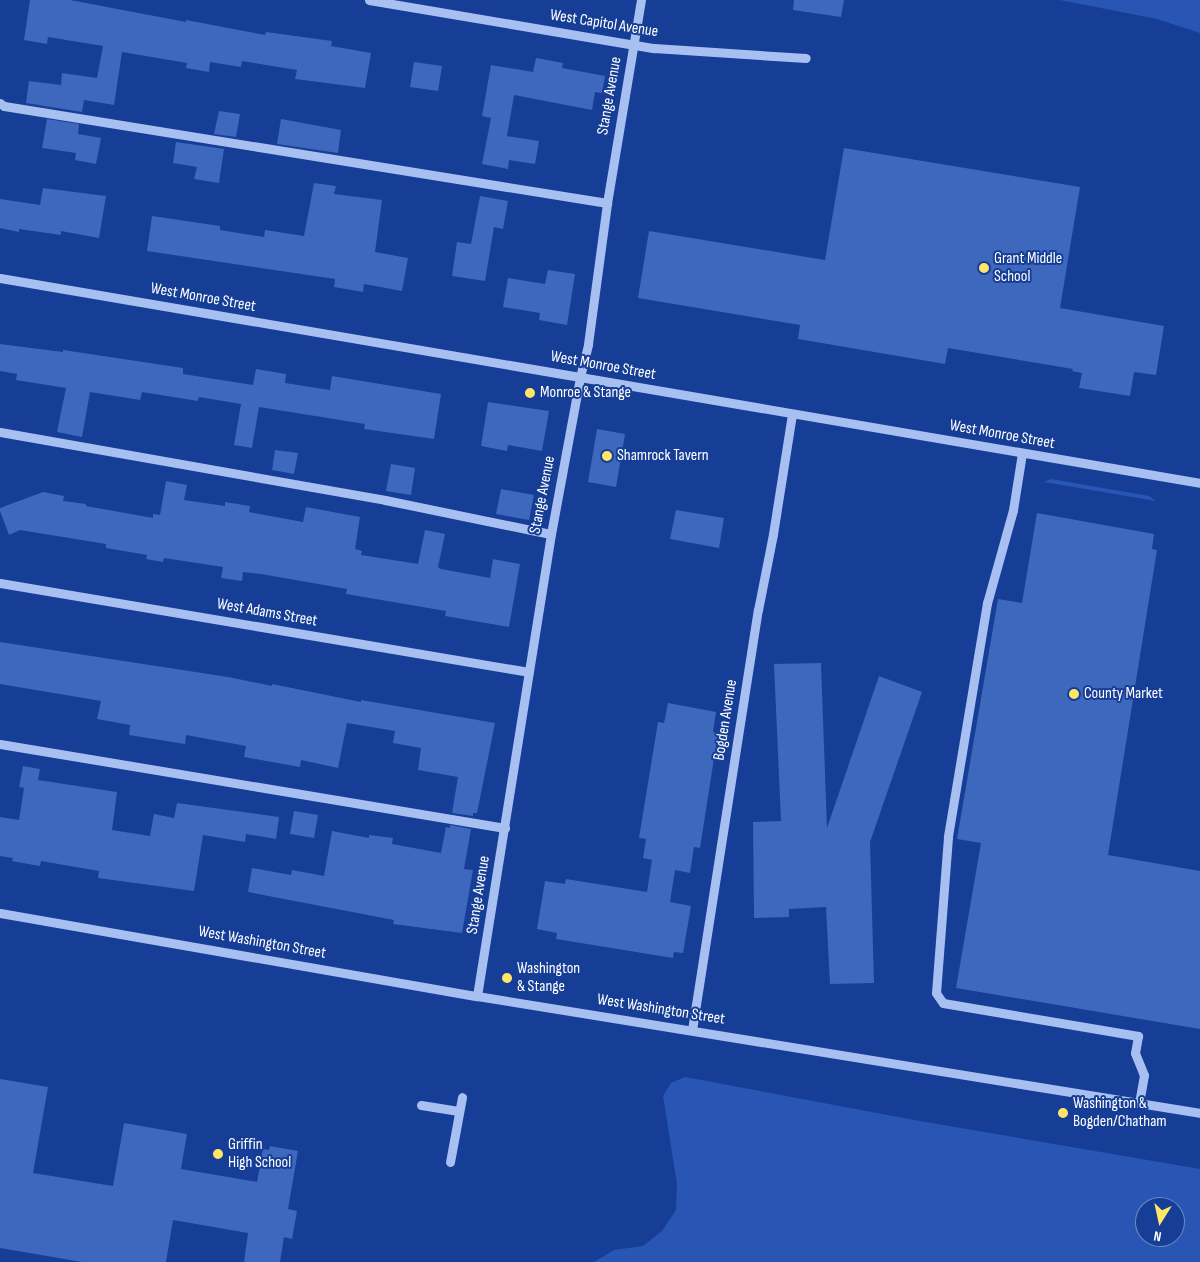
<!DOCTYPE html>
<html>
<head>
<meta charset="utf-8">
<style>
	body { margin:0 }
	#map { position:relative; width:1200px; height:1262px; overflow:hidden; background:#163e96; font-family:"Sofia Sans Condensed",sans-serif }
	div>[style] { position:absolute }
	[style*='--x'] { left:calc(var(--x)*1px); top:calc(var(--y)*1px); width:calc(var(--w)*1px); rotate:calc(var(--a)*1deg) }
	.green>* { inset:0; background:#2956b5 }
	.building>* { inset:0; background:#3e67be }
	.minor>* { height:9px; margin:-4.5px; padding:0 4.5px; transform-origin:4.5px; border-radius:4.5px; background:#a8c0f1 }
	.dots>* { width:14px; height:14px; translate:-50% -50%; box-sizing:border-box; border:2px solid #163e96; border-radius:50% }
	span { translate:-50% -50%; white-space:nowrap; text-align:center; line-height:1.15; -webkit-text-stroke:4px #163e96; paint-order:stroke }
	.street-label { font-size:16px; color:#fff }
	.poi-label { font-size:16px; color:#fff }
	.left { translate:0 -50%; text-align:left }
	.north { position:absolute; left:1135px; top:1197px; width:50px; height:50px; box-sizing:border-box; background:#163e96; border:1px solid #738bc0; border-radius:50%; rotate:190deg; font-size:14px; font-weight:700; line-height:20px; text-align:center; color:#fff }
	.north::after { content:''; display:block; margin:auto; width:18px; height:22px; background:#ffe668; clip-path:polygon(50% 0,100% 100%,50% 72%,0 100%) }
</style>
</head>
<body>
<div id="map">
	<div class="green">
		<i style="clip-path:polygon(1060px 0,1200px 0,1200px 33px,1157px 19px)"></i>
		<i style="clip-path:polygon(1051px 479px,1149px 496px,1156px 501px,1044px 482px)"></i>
		<i style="clip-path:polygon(evenodd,685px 1077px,914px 1120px,1200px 1169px,1200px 1262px,594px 1262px,614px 1250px,643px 1246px,662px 1231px,676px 1210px,677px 1184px,663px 1096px,671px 1083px,685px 1077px,1145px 1207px,1175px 1207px,1175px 1237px,1145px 1237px,1145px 1207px)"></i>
	</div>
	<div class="building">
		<i style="clip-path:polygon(30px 0,70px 0,186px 22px,186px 20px,265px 35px,266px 32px,332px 41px,331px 46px,371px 53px,365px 88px,295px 79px,297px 70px,242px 61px,241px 67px,210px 62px,209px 72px,186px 68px,187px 63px,122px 52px,114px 105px,84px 100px,82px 112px,26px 103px,29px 81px,61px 85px,62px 73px,97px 78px,103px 46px,48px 37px,47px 44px,24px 40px)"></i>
		<i style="clip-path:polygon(794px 0,844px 0,841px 17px,793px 10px)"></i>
		<i style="clip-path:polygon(536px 58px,563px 63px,562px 68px,605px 76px,602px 93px,595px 92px,592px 110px,514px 95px,507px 136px,539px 141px,535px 164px,509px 160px,508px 169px,482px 164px,491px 118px,482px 116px,491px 65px,533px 72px)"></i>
		<i style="clip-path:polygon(414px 62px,442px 66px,438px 91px,410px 87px)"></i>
		<i style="clip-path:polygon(219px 111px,240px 114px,236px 137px,214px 134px)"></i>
		<i style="clip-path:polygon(47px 119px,79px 124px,78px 134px,101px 138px,96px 164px,75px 160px,76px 153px,42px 148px)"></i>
		<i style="clip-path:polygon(281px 119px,341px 130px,338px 153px,277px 144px)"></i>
		<i style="clip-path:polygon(176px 142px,224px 149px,219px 183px,194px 179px,197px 167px,173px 163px)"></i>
		<i style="clip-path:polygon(844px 148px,1080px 187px,1060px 308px,1164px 326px,1156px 375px,1134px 372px,1130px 396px,1079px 388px,1082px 373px,1072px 371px,1073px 369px,948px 348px,945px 364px,798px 339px,800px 325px,638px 298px,649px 231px,825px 260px)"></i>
		<i style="clip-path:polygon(314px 183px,336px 186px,334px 194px,382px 200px,375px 252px,408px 258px,402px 291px,364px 284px,363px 292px,334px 287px,335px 279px,147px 251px,152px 216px,220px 226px,220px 230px,264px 237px,265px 230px,304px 236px)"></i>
		<i style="clip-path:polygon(43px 188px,106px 196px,99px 238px,61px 231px,61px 235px,19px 229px,19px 232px,0 228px,0 199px,40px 205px)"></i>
		<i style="clip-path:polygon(480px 196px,508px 201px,503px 229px,494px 227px,485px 281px,452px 276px,457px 242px,471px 244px)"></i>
		<i style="clip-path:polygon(548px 270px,575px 274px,567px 325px,539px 320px,540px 313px,503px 307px,508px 278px,545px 284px)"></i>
		<i style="clip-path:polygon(0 344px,63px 352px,63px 350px,183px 368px,183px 374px,253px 385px,256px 369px,286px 374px,285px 383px,330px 390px,332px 376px,441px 394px,434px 439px,364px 429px,365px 424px,259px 407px,252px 448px,234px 445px,241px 404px,199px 397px,198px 401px,142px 392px,140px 400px,90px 392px,82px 437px,57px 432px,66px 388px,16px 380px,17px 374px,0 371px)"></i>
		<i style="clip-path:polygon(488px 402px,549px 411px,542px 451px,508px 445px,507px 451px,481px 446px)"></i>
		<i style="clip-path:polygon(597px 429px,625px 434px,616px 487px,588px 482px)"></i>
		<i style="clip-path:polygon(275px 450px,298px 453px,294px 474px,272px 470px)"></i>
		<i style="clip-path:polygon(391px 464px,415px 468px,411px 495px,386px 491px)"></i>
		<i style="clip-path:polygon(166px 481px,187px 485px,184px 500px,225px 506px,225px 502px,250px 506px,249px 512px,303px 522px,306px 507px,360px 517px,355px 549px,362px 551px,361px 555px,418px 564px,425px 530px,445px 534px,438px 567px,441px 569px,490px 578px,493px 559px,520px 564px,509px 627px,445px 616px,446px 611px,346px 594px,347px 589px,261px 574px,243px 572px,242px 581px,221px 578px,223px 567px,164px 558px,163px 562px,146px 559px,147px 555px,106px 548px,106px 544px,20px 530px,9px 535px,0 511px,0 508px,43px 492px,64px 496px,63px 501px,86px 504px,86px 506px,153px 518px,153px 514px,160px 515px)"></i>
		<i style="clip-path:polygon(501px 489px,534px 495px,529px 520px,496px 514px)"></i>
		<i style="clip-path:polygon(676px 510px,724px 518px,719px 548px,670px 539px)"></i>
		<i style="clip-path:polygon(1037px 513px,1154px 534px,1152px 549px,1157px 550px,1108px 855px,1200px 871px,1200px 1029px,956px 988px,981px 843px,957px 839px,998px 599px,1022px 603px)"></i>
		<i style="clip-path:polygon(0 642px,228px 677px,272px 686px,272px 684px,361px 702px,361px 700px,495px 723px,477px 813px,473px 813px,473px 816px,452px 813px,458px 777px,418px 770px,421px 748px,393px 743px,395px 731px,347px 723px,338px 768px,301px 760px,300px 767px,244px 757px,246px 746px,186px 735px,185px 744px,129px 735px,130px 725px,97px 719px,101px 701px,0 684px)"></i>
		<i style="clip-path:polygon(821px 663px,827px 828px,879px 676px,922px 692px,870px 842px,874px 983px,830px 984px,826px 907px,789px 909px,789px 917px,754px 918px,753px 822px,781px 821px,774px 664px)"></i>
		<i style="clip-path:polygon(668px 703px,716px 712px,713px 732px,718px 733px,700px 848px,694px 847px,690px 873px,675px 870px,670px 902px,691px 906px,683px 953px,674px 952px,673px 958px,556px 939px,557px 933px,537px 929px,545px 881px,565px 884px,566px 879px,647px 892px,652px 860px,643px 858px,646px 839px,639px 838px,658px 722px,664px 723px)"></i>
		<i style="clip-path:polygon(23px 766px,40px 769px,38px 780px,117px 792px,112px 830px,150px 836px,154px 814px,174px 818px,177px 803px,279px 817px,276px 839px,246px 834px,245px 842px,203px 835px,194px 891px,98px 878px,99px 871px,41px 861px,40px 866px,12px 861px,13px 858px,0 856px,0 817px,19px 820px,24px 788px,19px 787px)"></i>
		<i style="clip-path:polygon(294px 811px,318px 815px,314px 838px,290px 834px)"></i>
		<i style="clip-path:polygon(450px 825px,471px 829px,464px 869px,473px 870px,462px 933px,393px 924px,394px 920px,248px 892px,252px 868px,291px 875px,292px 870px,324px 876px,332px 831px,369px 838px,369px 835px,393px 838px,392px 844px,441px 853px,446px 827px,450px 828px)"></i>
		<i style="clip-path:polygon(0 1079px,48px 1087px,33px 1173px,113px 1186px,124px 1123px,187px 1134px,181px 1169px,257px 1182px,263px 1149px,269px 1150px,270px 1146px,298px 1151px,288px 1209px,297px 1211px,292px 1239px,284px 1237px,280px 1262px,244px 1262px,248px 1233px,173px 1220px,166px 1262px,82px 1262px,0 1248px)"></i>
	</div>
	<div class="minor">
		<i style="--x:369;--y:0;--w:289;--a:9.6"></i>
		<i style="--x:654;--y:48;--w:152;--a:3.8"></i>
		<i style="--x:0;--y:103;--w:5;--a:37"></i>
		<i style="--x:4;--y:106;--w:611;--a:9.14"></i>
		<i style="--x:0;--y:278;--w:1217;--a:9.69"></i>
		<i style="--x:0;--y:432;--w:391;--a:10"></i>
		<i style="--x:385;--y:500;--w:169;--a:11.6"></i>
		<i style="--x:1022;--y:453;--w:58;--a:99"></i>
		<i style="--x:1013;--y:510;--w:97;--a:105.6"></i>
		<i style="--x:987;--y:603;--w:237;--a:99.5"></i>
		<i style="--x:948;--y:837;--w:156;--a:94.4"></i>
		<i style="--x:936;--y:993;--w:12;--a:55"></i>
		<i style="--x:943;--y:1003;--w:198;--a:9.6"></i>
		<i style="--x:1138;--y:1036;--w:17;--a:100"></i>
		<i style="--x:1135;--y:1053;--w:24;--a:68"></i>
		<i style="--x:1144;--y:1075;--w:28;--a:100"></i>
		<i style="--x:0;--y:583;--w:536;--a:9.55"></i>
		<i style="--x:0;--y:744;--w:512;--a:9.44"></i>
		<i style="--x:0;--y:913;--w:484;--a:9.9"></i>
		<i style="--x:477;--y:996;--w:732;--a:9.19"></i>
		<i style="--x:477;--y:996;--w:468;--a:-80.9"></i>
		<i style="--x:551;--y:534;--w:160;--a:-79.5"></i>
		<i style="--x:580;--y:377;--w:34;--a:-76"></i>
		<i style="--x:588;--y:344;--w:142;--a:-82.3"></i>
		<i style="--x:607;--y:203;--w:206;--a:-80.5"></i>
		<i style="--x:692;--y:1030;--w:425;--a:-81.1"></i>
		<i style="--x:758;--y:610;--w:77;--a:-78.8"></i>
		<i style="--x:773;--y:534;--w:121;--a:-81"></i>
		<i style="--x:421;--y:1105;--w:38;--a:9"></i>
		<i style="--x:450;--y:1162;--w:66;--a:-79.5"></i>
	</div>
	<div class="dots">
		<i style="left:984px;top:268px;background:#ffe668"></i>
		<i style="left:530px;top:393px;background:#ffe668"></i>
		<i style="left:607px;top:456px;background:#ffe668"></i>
		<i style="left:1074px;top:694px;background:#ffe668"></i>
		<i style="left:507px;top:978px;background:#ffe668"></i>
		<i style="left:1063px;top:1113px;background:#ffe668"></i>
		<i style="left:218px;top:1154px;background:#ffe668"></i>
	</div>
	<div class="street-label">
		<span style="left:604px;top:24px;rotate:9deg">West Capitol Avenue</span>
		<span style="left:610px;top:96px;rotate:-80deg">Stange Avenue</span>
		<span style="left:203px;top:298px;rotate:10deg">West Monroe Street</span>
		<span style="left:603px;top:366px;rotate:10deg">West Monroe Street</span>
		<span style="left:1002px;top:435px;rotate:10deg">West Monroe Street</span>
		<span style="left:543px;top:495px;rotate:-79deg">Stange Avenue</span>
		<span style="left:267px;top:613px;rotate:10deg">West Adams Street</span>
		<span style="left:726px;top:720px;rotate:-81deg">Bogden Avenue</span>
		<span style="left:479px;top:895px;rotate:-81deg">Stange Avenue</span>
		<span style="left:262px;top:943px;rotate:10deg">West Washington Street</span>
		<span style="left:661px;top:1010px;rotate:9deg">West Washington Street</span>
	</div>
	<div class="poi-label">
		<span class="left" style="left:994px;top:268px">Grant Middle<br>School</span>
		<span class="left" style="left:540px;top:393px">Monroe &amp; Stange</span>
		<span class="left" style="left:617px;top:456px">Shamrock Tavern</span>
		<span class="left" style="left:1084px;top:694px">County Market</span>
		<span class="left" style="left:517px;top:978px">Washington<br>&amp; Stange</span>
		<span class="left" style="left:1073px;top:1113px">Washington &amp;<br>Bogden/Chatham</span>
		<span class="left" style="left:228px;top:1154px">Griffin<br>High School</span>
	</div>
	<div class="north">N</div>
</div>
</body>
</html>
